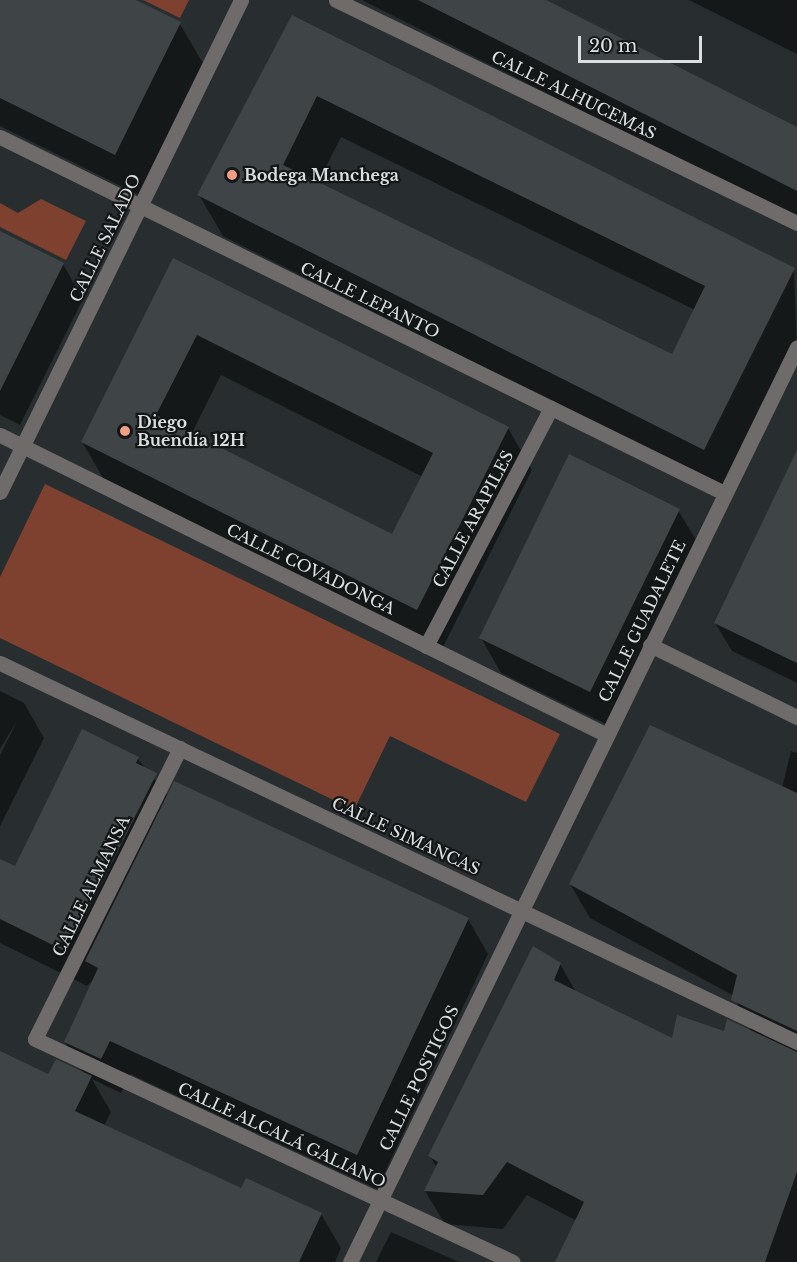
<!DOCTYPE html>
<html>
<head>
<meta charset="utf-8">
<style>
	body { margin:0 }
	#map { position:relative; width:797px; height:1262px; overflow:hidden; background:#282e30; font-family:"Libre Baskerville",serif }
	div>[style] { position:absolute }
	[style*='--x'] { left:calc(var(--x)*1px); top:calc(var(--y)*1px); width:calc(var(--w)*1px); rotate:calc(var(--a)*1deg) }
	.green>* { inset:0; background:#7e402f }
	.shadow>* { inset:0; background:#0007 }
	.building>* { inset:0; background:#3f4547 }
	.minor>* { height:15px; margin:-7.5px; padding:0 7.5px; transform-origin:7.5px; border-radius:7.5px; background:#6e6b6a }
	.dots>* { width:16px; height:16px; translate:-50% -50%; box-sizing:border-box; border:3px solid #131617; border-radius:50% }
	span { translate:-50% -50%; white-space:nowrap; text-align:center; line-height:1.15; -webkit-text-stroke:4.5px #131617; paint-order:stroke }
	.street-label { font-size:16px; color:#dbdfe0 }
	.poi-label { font-size:16px; color:#dbdfe0; font-weight:700 }
	.left { translate:0 -50%; text-align:left }
	.scale { position:absolute; left:578px; top:36px; width:124px; height:27px; box-sizing:border-box; border:3px solid #dbdfe0; border-top:0; padding-left:8px; font-size:18px; line-height:21px; white-space:nowrap; color:#dbdfe0; -webkit-text-stroke:4px #131617; paint-order:stroke }
</style>
</head>
<body>
<div id="map">
	<div class="green">
		<i style="clip-path:polygon(143px 0,189px 0,180px 18px)"></i>
		<i style="clip-path:polygon(41px 199px,86px 221px,66px 260px,0 227px,0 203px,18px 213px)"></i>
		<i style="clip-path:polygon(45px 484px,560px 734px,526px 802px,390px 736px,354px 810px,0 638px,0 577px)"></i>
	</div>
	<div class="shadow">
		<i style="clip-path:polygon(0 0,132px 0,180px 24px,204px 65px,139px 195px,0 126px)"></i>
		<i style="clip-path:polygon(362px 0,542px 0,797px 129px,797px 220px)"></i>
		<i style="clip-path:polygon(689px 0,797px 0,797px 54px)"></i>
		<i style="clip-path:polygon(evenodd,292px 17px,794px 269px,797px 353px,728px 491px,223px 236px,199px 195px,292px 17px,341px 137px,695px 310px,673px 356px,318px 183px,341px 137px)"></i>
		<i style="clip-path:polygon(0 233px,63px 264px,83px 299px,20px 425px,0 415px)"></i>
		<i style="clip-path:polygon(evenodd,173px 260px,508px 428px,532px 470px,441px 651px,106px 483px,82px 442px,173px 260px,221px 375px,423px 477px,393px 536px,191px 435px,221px 375px)"></i>
		<i style="clip-path:polygon(797px 453px,797px 683px,732px 651px,715px 623px)"></i>
		<i style="clip-path:polygon(678px 510px,699px 545px,610px 726px,501px 673px,481px 638px)"></i>
		<i style="clip-path:polygon(0 691px,24px 703px,44px 738px,0 826px,0 755px,17px 721px,0 749px)"></i>
		<i style="clip-path:polygon(791px 751px,797px 753px,797px 1262px,556px 1262px,577px 1221px,527px 1195px,503px 1229px,445px 1224px,425px 1191px,437px 1168px,430px 1156px,560px 964px,576px 992px,673px 1040px,752px 1033px,734px 996px,590px 918px,570px 884px,782px 788px)"></i>
		<i style="clip-path:polygon(138px 759px,168px 796px,468px 919px,488px 954px,377px 1189px,130px 1074px,121px 1093px,92px 1079px,111px 1112px,104px 1126px,242px 1190px,321px 1214px,341px 1248px,335px 1262px,0 1262px,0 1075px,84px 1074px,65px 1042px,96px 977px,87px 986px,0 943px,0 860px,15px 868px)"></i>
		<i style="clip-path:polygon(391px 1232px,459px 1262px,376px 1262px)"></i>
	</div>
	<div class="building">
		<i style="clip-path:polygon(0 0,136px 0,181px 22px,115px 155px,0 98px)"></i>
		<i style="clip-path:polygon(418px 0,546px 0,797px 127px,797px 191px)"></i>
		<i style="clip-path:polygon(evenodd,292px 15px,795px 268px,704px 450px,197px 195px,292px 15px,317px 96px,705px 286px,672px 354px,283px 165px,317px 96px)"></i>
		<i style="clip-path:polygon(0 231px,64px 263px,0 391px)"></i>
		<i style="clip-path:polygon(evenodd,173px 258px,509px 427px,417px 610px,81px 442px,173px 258px,197px 335px,433px 453px,392px 534px,156px 415px,197px 335px)"></i>
		<i style="clip-path:polygon(797px 450px,797px 663px,714px 623px)"></i>
		<i style="clip-path:polygon(569px 454px,680px 509px,590px 692px,479px 638px)"></i>
		<i style="clip-path:polygon(650px 725px,797px 793px,797px 1031px,731px 1000px,737px 975px,569px 884px)"></i>
		<i style="clip-path:polygon(82px 729px,139px 757px,136px 763px,157px 773px,67px 952px,0 919px,0 859px,15px 866px)"></i>
		<i style="clip-path:polygon(174px 781px,469px 918px,357px 1155px,110px 1041px,101px 1059px,64px 1042px,98px 968px,85px 961px)"></i>
		<i style="clip-path:polygon(533px 946px,561px 963px,554px 980px,672px 1038px,677px 1015px,724px 1031px,727px 1019px,797px 1052px,797px 1172px,765px 1262px,555px 1262px,584px 1202px,507px 1162px,483px 1195px,424px 1191px,438px 1162px,428px 1156px)"></i>
		<i style="clip-path:polygon(0 1051px,48px 1074px,56px 1059px,92px 1076px,75px 1111px,241px 1188px,246px 1178px,322px 1213px,299px 1262px,0 1262px)"></i>
	</div>
	<div class="minor">
		<i style="--x:336;--y:0;--w:512;--a:25.81"></i>
		<i style="--x:0;--y:137;--w:807;--a:26.18"></i>
		<i style="--x:0;--y:435;--w:677;--a:26.3"></i>
		<i style="--x:0;--y:492;--w:548;--a:-63.9"></i>
		<i style="--x:650;--y:645;--w:164;--a:26.1"></i>
		<i style="--x:426;--y:646;--w:269;--a:-62.3"></i>
		<i style="--x:0;--y:663;--w:883;--a:25.43"></i>
		<i style="--x:180;--y:748;--w:325;--a:116.5"></i>
		<i style="--x:35;--y:1039;--w:527;--a:25.01"></i>
		<i style="--x:350;--y:1262;--w:1018;--a:-63.96"></i>
	</div>
	<div class="dots">
		<i style="left:232px;top:175px;background:#f49e86"></i>
		<i style="left:125px;top:431px;background:#f49e86"></i>
	</div>
	<div class="street-label">
		<span style="left:574px;top:95px;rotate:26deg">CALLE ALHUCEMAS</span>
		<span style="left:105px;top:238px;rotate:-64deg">CALLE SALADO</span>
		<span style="left:370px;top:300px;rotate:26deg">CALLE LEPANTO</span>
		<span style="left:473px;top:519px;rotate:-62deg">CALLE ARAPILES</span>
		<span style="left:311px;top:569px;rotate:26deg">CALLE COVADONGA</span>
		<span style="left:642px;top:621px;rotate:-64deg">CALLE GUADALETE</span>
		<span style="left:406px;top:836px;rotate:25deg">CALLE SIMANCAS</span>
		<span style="left:91px;top:886px;rotate:-64deg">CALLE ALMANSA</span>
		<span style="left:419px;top:1078px;rotate:-64deg">CALLE POSTIGOS</span>
		<span style="left:282px;top:1135px;rotate:25deg">CALLE ALCALÁ GALIANO</span>
	</div>
	<div class="poi-label">
		<span class="left" style="left:244px;top:175px">Bodega Manchega</span>
		<span class="left" style="left:137px;top:431px">Diego<br>Buendía 12H</span>
	</div>
	<div class="scale">20 m</div>
</div>
</body>
</html>
